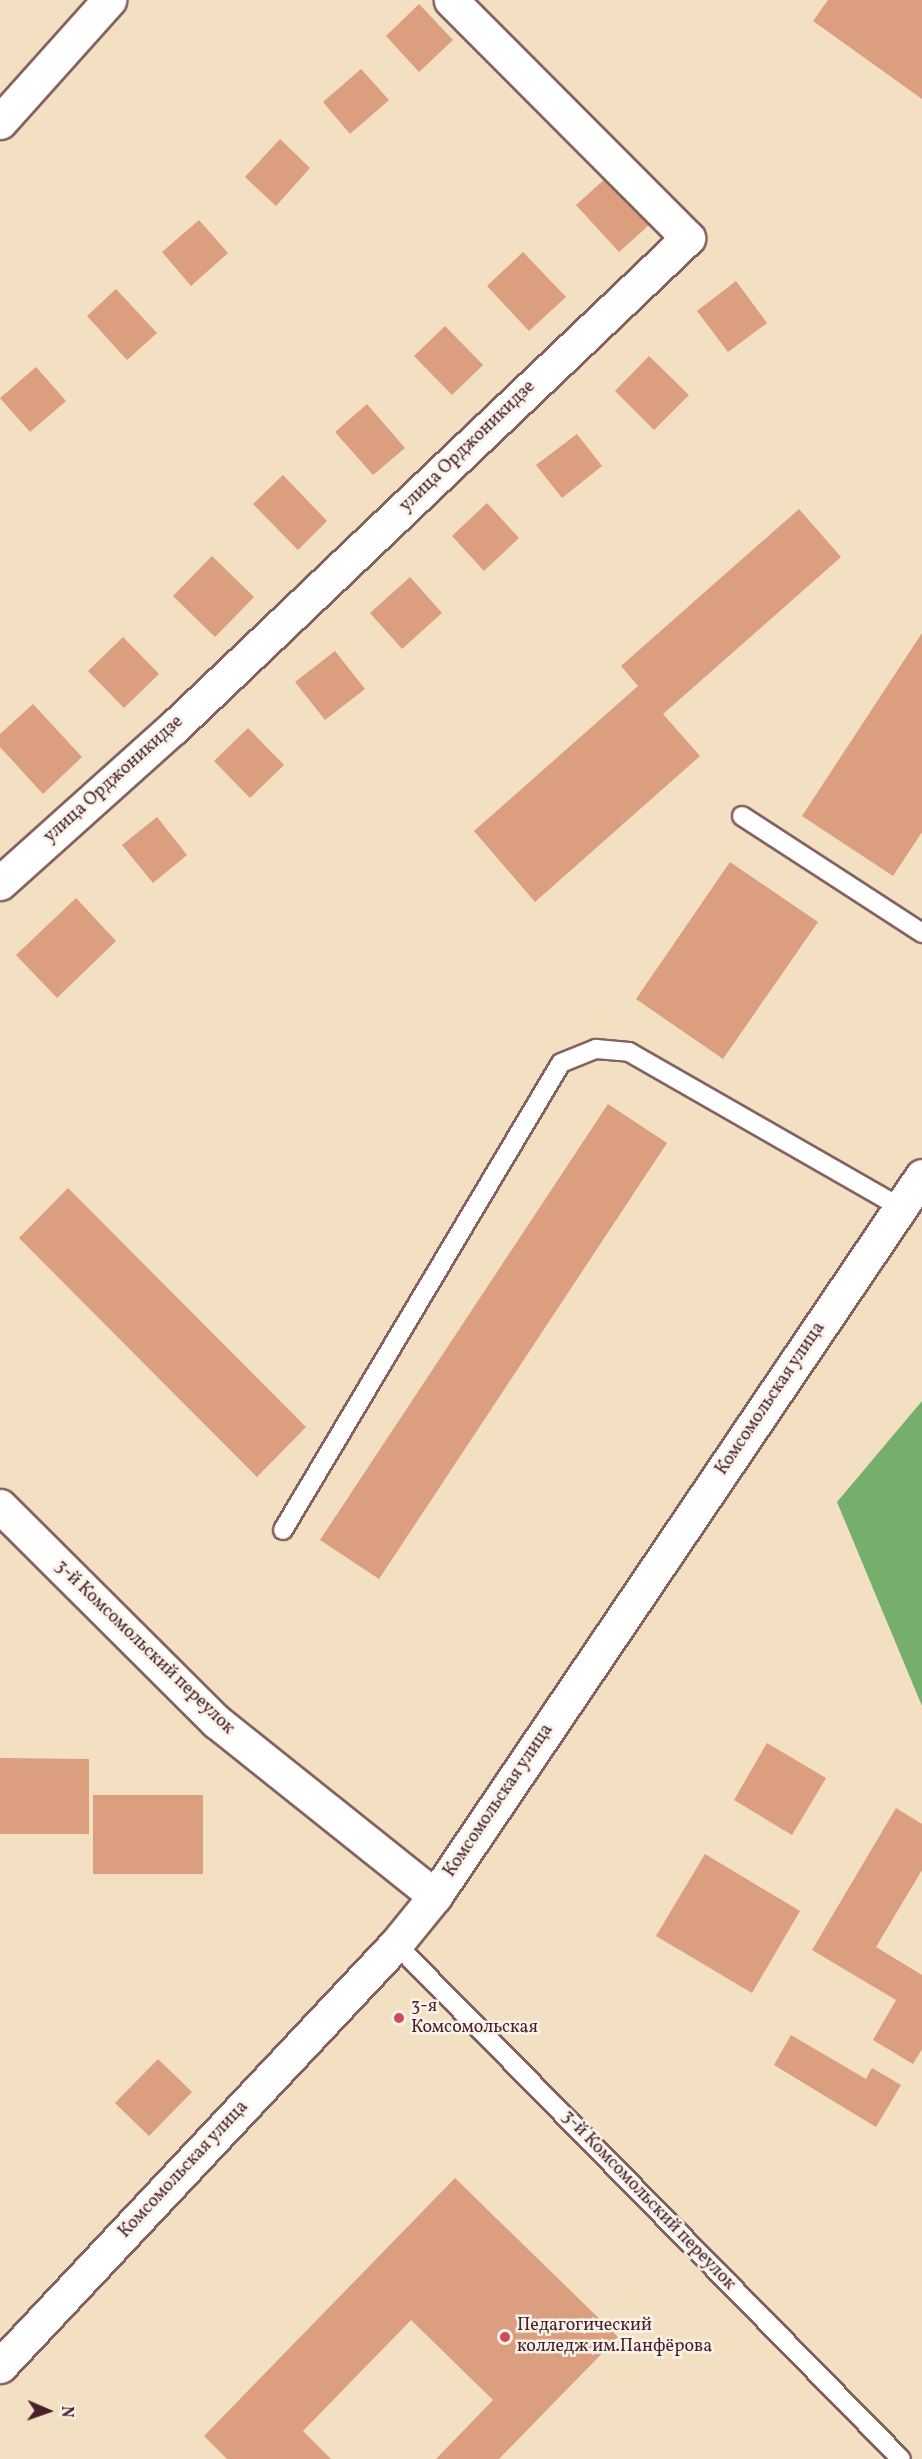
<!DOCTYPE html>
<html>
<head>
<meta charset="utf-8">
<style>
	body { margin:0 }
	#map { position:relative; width:922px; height:2459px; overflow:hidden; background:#f3dfc2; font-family:Vollkorn,serif }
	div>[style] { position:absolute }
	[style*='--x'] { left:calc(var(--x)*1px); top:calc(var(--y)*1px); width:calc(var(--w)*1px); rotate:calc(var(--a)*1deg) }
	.forest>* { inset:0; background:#76ae6c }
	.building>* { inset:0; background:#db9e7e }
	.roads { filter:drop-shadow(2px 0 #856260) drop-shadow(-2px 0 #856260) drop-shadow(0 2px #856260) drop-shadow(0 -2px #856260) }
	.service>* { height:18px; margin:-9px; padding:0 9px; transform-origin:9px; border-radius:9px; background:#fff }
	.minor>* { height:33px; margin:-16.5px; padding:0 16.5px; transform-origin:16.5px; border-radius:16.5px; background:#fff }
	.tertiary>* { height:33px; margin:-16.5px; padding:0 16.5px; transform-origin:16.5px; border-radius:16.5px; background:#fff }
	.secondary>* { height:33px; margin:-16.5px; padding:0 16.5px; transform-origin:16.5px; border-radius:16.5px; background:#fff }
	.dots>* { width:16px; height:16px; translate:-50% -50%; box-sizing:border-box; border:3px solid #f7f3e8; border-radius:50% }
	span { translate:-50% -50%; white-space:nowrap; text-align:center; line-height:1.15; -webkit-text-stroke:5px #f7f3e8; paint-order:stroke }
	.street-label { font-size:18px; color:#4a1f2b }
	.poi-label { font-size:18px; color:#4a1f2b }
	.left { translate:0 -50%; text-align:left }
	.north { position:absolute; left:18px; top:2381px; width:60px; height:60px; -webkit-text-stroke:4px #f7f3e8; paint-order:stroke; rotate:92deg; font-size:16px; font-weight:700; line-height:24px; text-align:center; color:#4a1f2b }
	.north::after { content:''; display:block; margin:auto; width:21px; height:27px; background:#4a1f2b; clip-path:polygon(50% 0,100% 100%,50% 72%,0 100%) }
</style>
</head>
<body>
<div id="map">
	<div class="forest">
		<i style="clip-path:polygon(922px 1401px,922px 1706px,837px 1502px)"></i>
	</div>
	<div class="building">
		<i style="clip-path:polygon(828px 0,922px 0,922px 99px,813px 21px)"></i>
		<i style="clip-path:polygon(419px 4px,453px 40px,419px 72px,386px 36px)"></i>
		<i style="clip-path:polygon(361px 69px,389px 100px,350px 134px,323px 102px)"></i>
		<i style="clip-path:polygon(280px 139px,310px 168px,276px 206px,245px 177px)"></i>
		<i style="clip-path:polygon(606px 178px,649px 225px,619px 252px,576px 205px)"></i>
		<i style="clip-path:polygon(199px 220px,228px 253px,191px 286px,162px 252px)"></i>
		<i style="clip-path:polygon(523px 252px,566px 297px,529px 331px,487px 286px)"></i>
		<i style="clip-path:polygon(736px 281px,767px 323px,728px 352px,697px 311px)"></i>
		<i style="clip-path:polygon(116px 289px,157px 333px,127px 360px,87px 316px)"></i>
		<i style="clip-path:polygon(445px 326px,483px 365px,452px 395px,414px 356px)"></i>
		<i style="clip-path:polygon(649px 356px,689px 395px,654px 430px,615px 391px)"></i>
		<i style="clip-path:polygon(36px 367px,66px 401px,30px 432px,0 398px)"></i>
		<i style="clip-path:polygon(367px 404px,405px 448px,373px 475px,335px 432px)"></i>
		<i style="clip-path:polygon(577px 434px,602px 466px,562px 498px,536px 465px)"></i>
		<i style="clip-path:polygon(283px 475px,327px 521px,298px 550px,253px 504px)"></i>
		<i style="clip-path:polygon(487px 503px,519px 538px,484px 571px,452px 536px)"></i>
		<i style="clip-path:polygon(799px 509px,841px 557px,663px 714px,700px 756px,535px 902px,474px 831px,638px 686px,621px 666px)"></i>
		<i style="clip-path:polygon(212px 556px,254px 597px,215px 637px,173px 596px)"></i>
		<i style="clip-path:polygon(410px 577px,442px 613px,402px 649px,370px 613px)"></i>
		<i style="clip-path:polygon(922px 633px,922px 832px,893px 876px,802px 816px)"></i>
		<i style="clip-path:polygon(123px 637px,159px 674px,124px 708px,88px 671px)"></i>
		<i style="clip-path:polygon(335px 651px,365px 689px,325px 720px,295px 682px)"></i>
		<i style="clip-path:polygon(33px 704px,82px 757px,43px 794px,0 747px,0 734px)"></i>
		<i style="clip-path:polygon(248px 728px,284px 765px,250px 798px,214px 761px)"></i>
		<i style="clip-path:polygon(157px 817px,187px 855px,153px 883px,122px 845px)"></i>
		<i style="clip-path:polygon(730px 862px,818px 922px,723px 1059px,636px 999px)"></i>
		<i style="clip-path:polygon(76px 898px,116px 941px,57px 998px,16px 955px)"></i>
		<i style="clip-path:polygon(608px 1104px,667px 1143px,379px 1579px,320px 1540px)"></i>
		<i style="clip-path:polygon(68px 1188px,306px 1427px,257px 1477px,19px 1238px)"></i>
		<i style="clip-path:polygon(767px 1743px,826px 1778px,792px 1835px,734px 1800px)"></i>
		<i style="clip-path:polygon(0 1758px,89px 1759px,89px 1834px,0 1834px)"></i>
		<i style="clip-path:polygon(93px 1795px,203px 1795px,203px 1874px,93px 1874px)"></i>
		<i style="clip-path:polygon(896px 1808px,922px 1824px,922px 1870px,876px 1947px,922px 1975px,922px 2049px,913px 2064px,873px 2040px,896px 2000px,812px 1950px)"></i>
		<i style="clip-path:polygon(705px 1854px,800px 1911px,752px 1993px,656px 1936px)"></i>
		<i style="clip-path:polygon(791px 2035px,866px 2079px,872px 2068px,901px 2085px,876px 2127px,774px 2065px)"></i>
		<i style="clip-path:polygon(158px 2059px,192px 2092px,149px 2136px,115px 2103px)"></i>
		<i style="clip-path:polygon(455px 2178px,618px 2337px,499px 2459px,436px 2459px,493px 2400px,411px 2320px,303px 2431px,331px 2459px,227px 2459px,204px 2436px)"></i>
	</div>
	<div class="roads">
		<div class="service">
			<i style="--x:742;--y:816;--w:215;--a:33"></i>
			<i style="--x:283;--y:1530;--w:543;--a:-59.24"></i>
			<i style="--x:561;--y:1063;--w:38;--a:-22"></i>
			<i style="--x:596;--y:1049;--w:33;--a:5"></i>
			<i style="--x:629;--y:1052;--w:314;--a:29.8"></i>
			<i style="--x:396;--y:1944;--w:721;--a:45.56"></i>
		</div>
		<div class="minor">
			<i style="--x:0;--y:883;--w:232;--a:-41.9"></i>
			<i style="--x:173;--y:728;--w:711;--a:-43.58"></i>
			<i style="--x:688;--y:238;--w:336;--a:-134.9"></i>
		</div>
		<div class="tertiary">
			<i style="--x:0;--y:122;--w:164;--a:-48.2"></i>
			<i style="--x:0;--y:1506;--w:306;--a:44.9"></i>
			<i style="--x:217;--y:1722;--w:279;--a:38.6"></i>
		</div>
		<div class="secondary">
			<i style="--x:0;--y:2366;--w:579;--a:-46.82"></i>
			<i style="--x:396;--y:1944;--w:62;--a:-50.9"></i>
			<i style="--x:435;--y:1896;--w:869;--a:-55.93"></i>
		</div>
	</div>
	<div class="dots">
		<i style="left:399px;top:2018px;background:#d1495b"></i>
		<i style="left:505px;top:2337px;background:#d1495b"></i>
	</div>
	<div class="street-label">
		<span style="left:468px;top:447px;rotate:-44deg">улица Орджоникидзе</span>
		<span style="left:114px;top:780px;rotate:-42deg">улица Орджоникидзе</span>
		<span style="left:771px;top:1399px;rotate:-56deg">Комсомольская улица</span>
		<span style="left:144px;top:1648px;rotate:44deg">3-й Комсомольский переулок</span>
		<span style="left:499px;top:1801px;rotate:-56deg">Комсомольская улица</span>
		<span style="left:184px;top:2170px;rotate:-47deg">Комсомольская улица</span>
		<span style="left:648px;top:2201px;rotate:46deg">3-й Комсомольский переулок</span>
	</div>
	<div class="poi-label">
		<span class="left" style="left:411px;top:2018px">3-я<br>Комсомольская</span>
		<span class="left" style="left:517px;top:2337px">Педагогический<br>колледж им.Панфёрова</span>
	</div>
	<div class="north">N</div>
</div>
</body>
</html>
